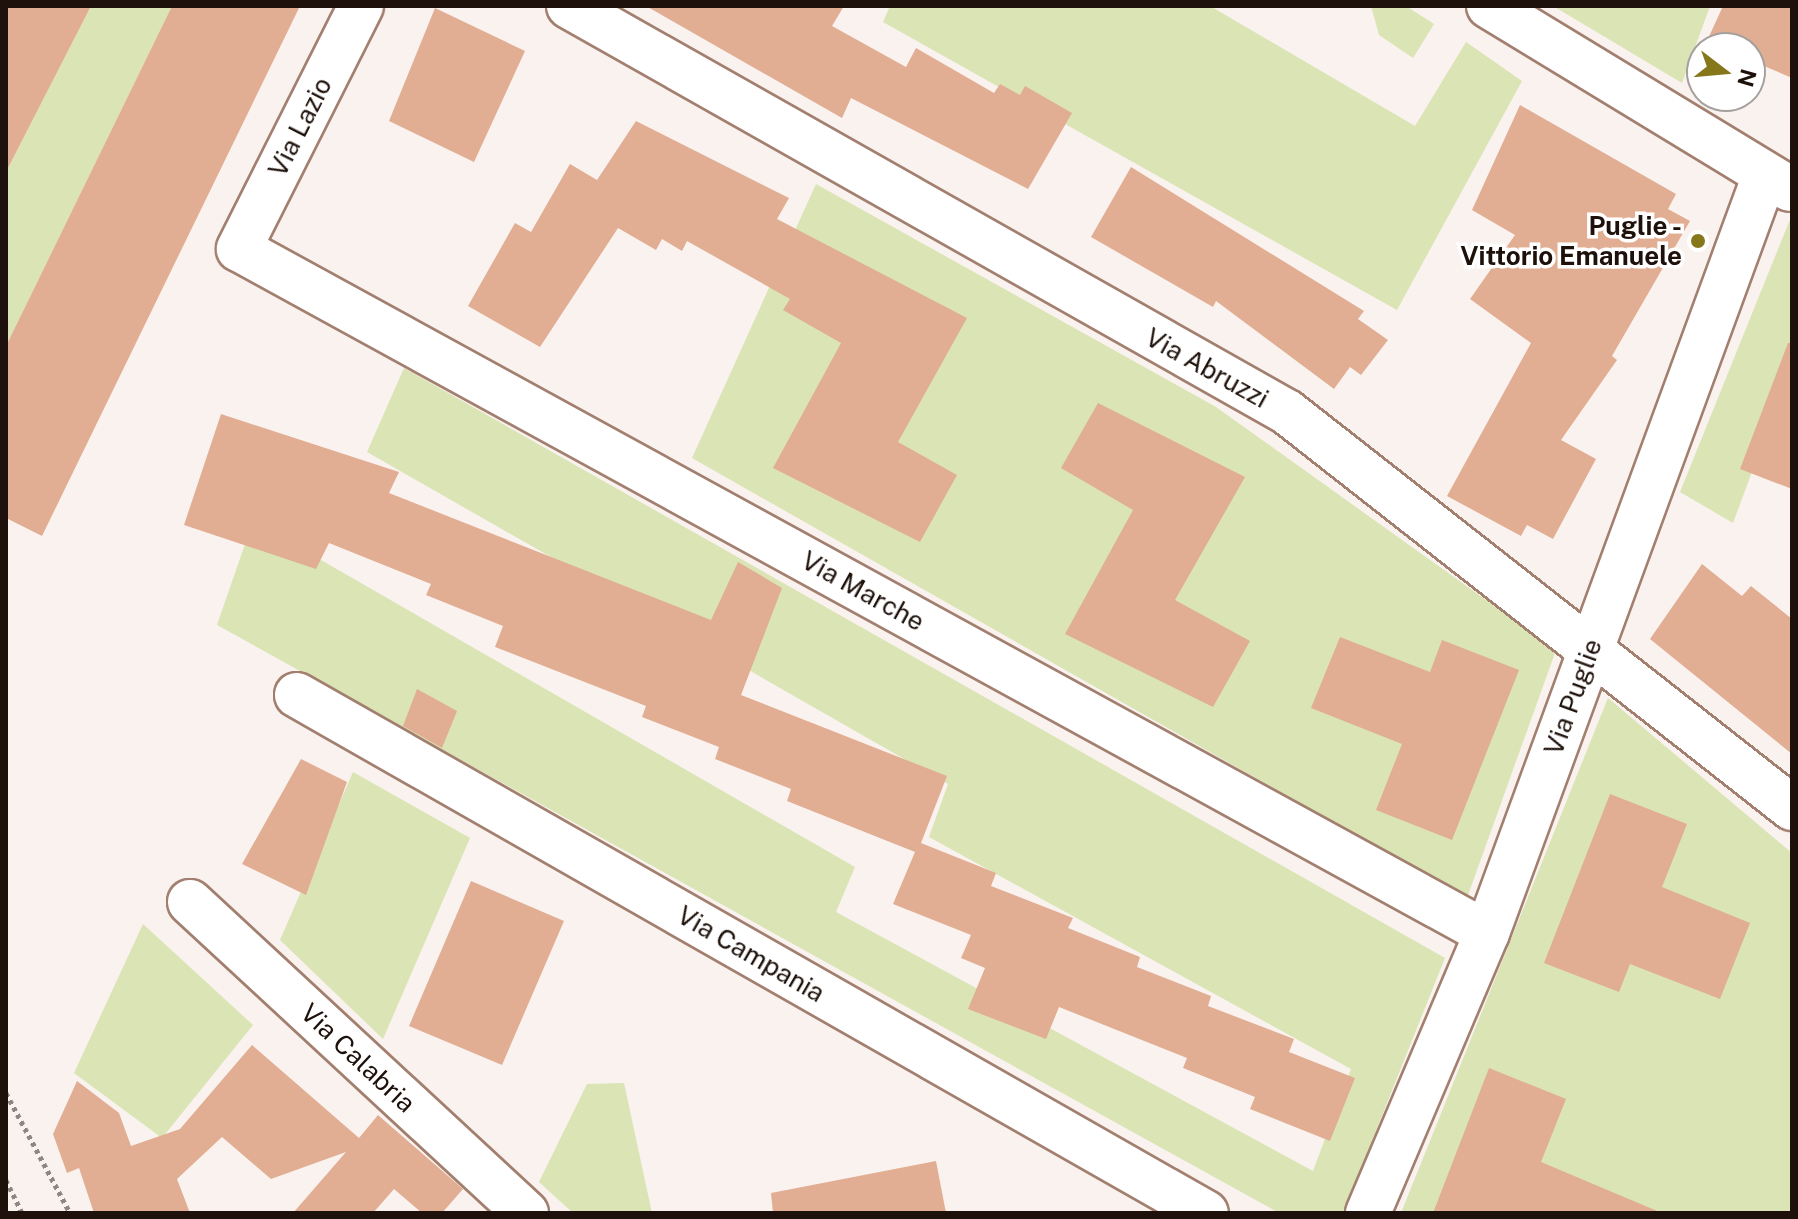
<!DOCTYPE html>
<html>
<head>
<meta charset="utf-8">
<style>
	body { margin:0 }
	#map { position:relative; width:1798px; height:1219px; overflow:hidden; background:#faf2ef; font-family:"Public Sans",sans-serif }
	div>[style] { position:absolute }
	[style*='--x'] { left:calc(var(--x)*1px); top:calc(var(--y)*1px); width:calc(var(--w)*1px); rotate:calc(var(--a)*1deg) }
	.green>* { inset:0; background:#dae4b5 }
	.building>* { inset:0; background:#e1ae93 }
	.path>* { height:5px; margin-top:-2.5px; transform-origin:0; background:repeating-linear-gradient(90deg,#908681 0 4px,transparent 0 8px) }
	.roads { filter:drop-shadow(2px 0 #a27f6f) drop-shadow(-2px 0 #a27f6f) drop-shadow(0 2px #a27f6f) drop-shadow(0 -2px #a27f6f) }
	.minor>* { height:44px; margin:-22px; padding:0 22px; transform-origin:22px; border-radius:22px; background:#fff }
	.dots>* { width:22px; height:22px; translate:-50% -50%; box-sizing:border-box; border:4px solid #fff; border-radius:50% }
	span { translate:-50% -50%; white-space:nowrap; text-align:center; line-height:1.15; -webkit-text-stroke:7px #fff; paint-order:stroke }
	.street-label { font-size:26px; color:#1e110b }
	.poi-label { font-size:26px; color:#1e110b; font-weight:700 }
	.right { translate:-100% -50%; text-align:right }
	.frame { position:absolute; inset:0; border:8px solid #1e110b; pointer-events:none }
	.north { position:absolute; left:1686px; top:32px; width:80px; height:80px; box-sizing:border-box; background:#fff; border:2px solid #a5a09d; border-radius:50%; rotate:106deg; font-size:22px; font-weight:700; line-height:32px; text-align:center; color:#1e110b }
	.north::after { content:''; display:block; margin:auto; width:28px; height:36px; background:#87771b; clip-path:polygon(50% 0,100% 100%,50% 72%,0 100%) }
</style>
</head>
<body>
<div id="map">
	<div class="green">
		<i style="clip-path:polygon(91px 6px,172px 6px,6px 346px,6px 172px)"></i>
		<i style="clip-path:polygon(890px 6px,1210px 6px,1415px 126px,1466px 42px,1522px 81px,1397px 310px,883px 22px)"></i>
		<i style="clip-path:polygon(1371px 6px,1406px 6px,1434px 24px,1413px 58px,1379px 35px)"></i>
		<i style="clip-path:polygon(1553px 6px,1710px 6px,1682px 83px)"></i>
		<i style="clip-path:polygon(816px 184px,1216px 407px,1556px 650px,1467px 898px,692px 458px)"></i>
		<i style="clip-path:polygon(1791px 217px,1792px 364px,1733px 523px,1680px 492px)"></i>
		<i style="clip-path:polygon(404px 368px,1445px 958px,1343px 1213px,1279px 1213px,217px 625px,245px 544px,321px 560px,855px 867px,836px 912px,1313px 1171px,1351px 1069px,929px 837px,948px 784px,367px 452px)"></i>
		<i style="clip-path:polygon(1608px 698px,1792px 853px,1792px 1213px,1401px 1213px)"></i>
		<i style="clip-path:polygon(353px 772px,470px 838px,383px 1039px,280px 940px)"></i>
		<i style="clip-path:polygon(143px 924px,253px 1025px,162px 1138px,74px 1073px)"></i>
		<i style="clip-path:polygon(624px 1083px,652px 1213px,573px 1213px,539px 1182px,587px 1084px)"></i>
	</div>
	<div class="building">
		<i style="clip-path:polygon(6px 6px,91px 6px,6px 172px)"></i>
		<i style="clip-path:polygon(172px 6px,300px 6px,42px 536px,6px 518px,6px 346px)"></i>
		<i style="clip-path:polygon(646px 6px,844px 6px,832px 26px,906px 67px,916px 48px,994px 93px,1000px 84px,1020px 95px,1025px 86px,1072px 113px,1028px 189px,851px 98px,842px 118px)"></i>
		<i style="clip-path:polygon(1723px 6px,1792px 6px,1792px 78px,1750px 60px,1750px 48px,1707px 41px)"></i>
		<i style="clip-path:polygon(435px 8px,525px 51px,474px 162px,389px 121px)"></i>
		<i style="clip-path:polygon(1520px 105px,1676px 194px,1668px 209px,1690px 221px,1612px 356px,1617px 360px,1561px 440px,1596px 459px,1553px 539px,1527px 525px,1521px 536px,1447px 496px,1531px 343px,1470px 299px,1515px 235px,1472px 210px)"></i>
		<i style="clip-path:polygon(636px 121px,789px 198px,777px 219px,967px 318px,898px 442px,957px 475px,920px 542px,773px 468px,841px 343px,783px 310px,790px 299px,687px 241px,682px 251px,662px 239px,656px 250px,618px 228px,540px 347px,468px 306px,515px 223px,531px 232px,570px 164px,597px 180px)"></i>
		<i style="clip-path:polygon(1131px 167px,1364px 311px,1358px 319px,1388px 340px,1361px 375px,1350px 367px,1334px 389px,1216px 301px,1213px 307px,1091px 237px)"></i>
		<i style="clip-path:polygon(1788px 343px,1792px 343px,1792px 489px,1740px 469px)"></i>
		<i style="clip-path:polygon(1098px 403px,1245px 477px,1175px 600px,1250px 641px,1213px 707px,1065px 634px,1133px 510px,1061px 468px)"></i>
		<i style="clip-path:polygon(221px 414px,399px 472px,389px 493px,711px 620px,738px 562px,782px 588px,741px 695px,947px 776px,921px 843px,996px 873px,991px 886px,1073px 918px,1068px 928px,1140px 957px,1137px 967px,1211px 996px,1208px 1006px,1294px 1039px,1289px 1052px,1355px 1078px,1330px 1141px,1250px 1109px,1255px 1097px,1183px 1068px,1187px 1058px,1059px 1007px,1046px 1039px,968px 1009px,985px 968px,961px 958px,971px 935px,893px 904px,915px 852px,787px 801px,791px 789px,715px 759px,719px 747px,642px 717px,646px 706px,495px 647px,503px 626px,426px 595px,431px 584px,329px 543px,316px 569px,184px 525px)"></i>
		<i style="clip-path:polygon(1702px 564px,1742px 596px,1751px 586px,1792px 619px,1792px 754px,1650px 639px)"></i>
		<i style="clip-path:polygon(1340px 637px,1430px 672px,1442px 640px,1519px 670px,1452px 840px,1376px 810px,1402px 744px,1311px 708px)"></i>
		<i style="clip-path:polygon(417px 689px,457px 711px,442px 748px,403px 726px)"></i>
		<i style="clip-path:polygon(301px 759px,347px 782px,306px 895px,242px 864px)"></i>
		<i style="clip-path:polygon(1610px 794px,1687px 824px,1662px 887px,1750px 923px,1720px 999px,1630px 964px,1619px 992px,1544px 963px)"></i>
		<i style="clip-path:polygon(471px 881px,564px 921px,502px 1065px,409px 1026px)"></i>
		<i style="clip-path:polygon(252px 1045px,359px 1138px,378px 1115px,463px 1189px,442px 1213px,422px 1213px,394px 1189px,373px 1213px,293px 1213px,346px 1152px,271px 1179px,222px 1137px,177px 1179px,190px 1213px,94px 1213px,79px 1168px,67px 1173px,53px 1134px,77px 1081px,119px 1113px,131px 1146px,180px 1129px)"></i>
		<i style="clip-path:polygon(1489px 1068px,1566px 1099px,1541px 1162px,1662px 1213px,1433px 1213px)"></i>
		<i style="clip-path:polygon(936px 1161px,946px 1213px,773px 1213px,771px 1193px)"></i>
	</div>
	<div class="path">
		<i style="--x:6;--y:1093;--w:136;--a:61.9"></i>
		<i style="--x:6;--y:1180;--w:37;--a:64"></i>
	</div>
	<div class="roads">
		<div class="minor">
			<i style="--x:361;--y:6;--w:272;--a:116.7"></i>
			<i style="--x:239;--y:249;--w:1423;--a:28.73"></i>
			<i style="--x:569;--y:6;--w:825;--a:29.49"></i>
			<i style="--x:1287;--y:412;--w:642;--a:38.1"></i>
			<i style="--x:1489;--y:6;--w:352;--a:31.3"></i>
			<i style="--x:297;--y:695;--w:1046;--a:29.68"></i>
			<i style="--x:190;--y:902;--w:458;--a:42.8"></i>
			<i style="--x:1368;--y:1213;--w:304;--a:-67"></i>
			<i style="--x:1487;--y:933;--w:807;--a:-69.86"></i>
		</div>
	</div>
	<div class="dots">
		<i style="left:1698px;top:241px;background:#87771b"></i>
	</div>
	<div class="street-label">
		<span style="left:300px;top:127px;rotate:-63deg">Via Lazio</span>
		<span style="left:1207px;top:368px;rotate:29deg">Via Abruzzi</span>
		<span style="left:863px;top:591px;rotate:29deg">Via Marche</span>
		<span style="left:1573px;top:697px;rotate:-70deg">Via Puglie</span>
		<span style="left:751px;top:954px;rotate:30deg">Via Campania</span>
		<span style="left:358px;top:1058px;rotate:43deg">Via Calabria</span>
	</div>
	<div class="poi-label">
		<span class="right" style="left:1682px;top:241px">Puglie -<br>Vittorio Emanuele</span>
	</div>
	<div class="frame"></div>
	<div class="north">N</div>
</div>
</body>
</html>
